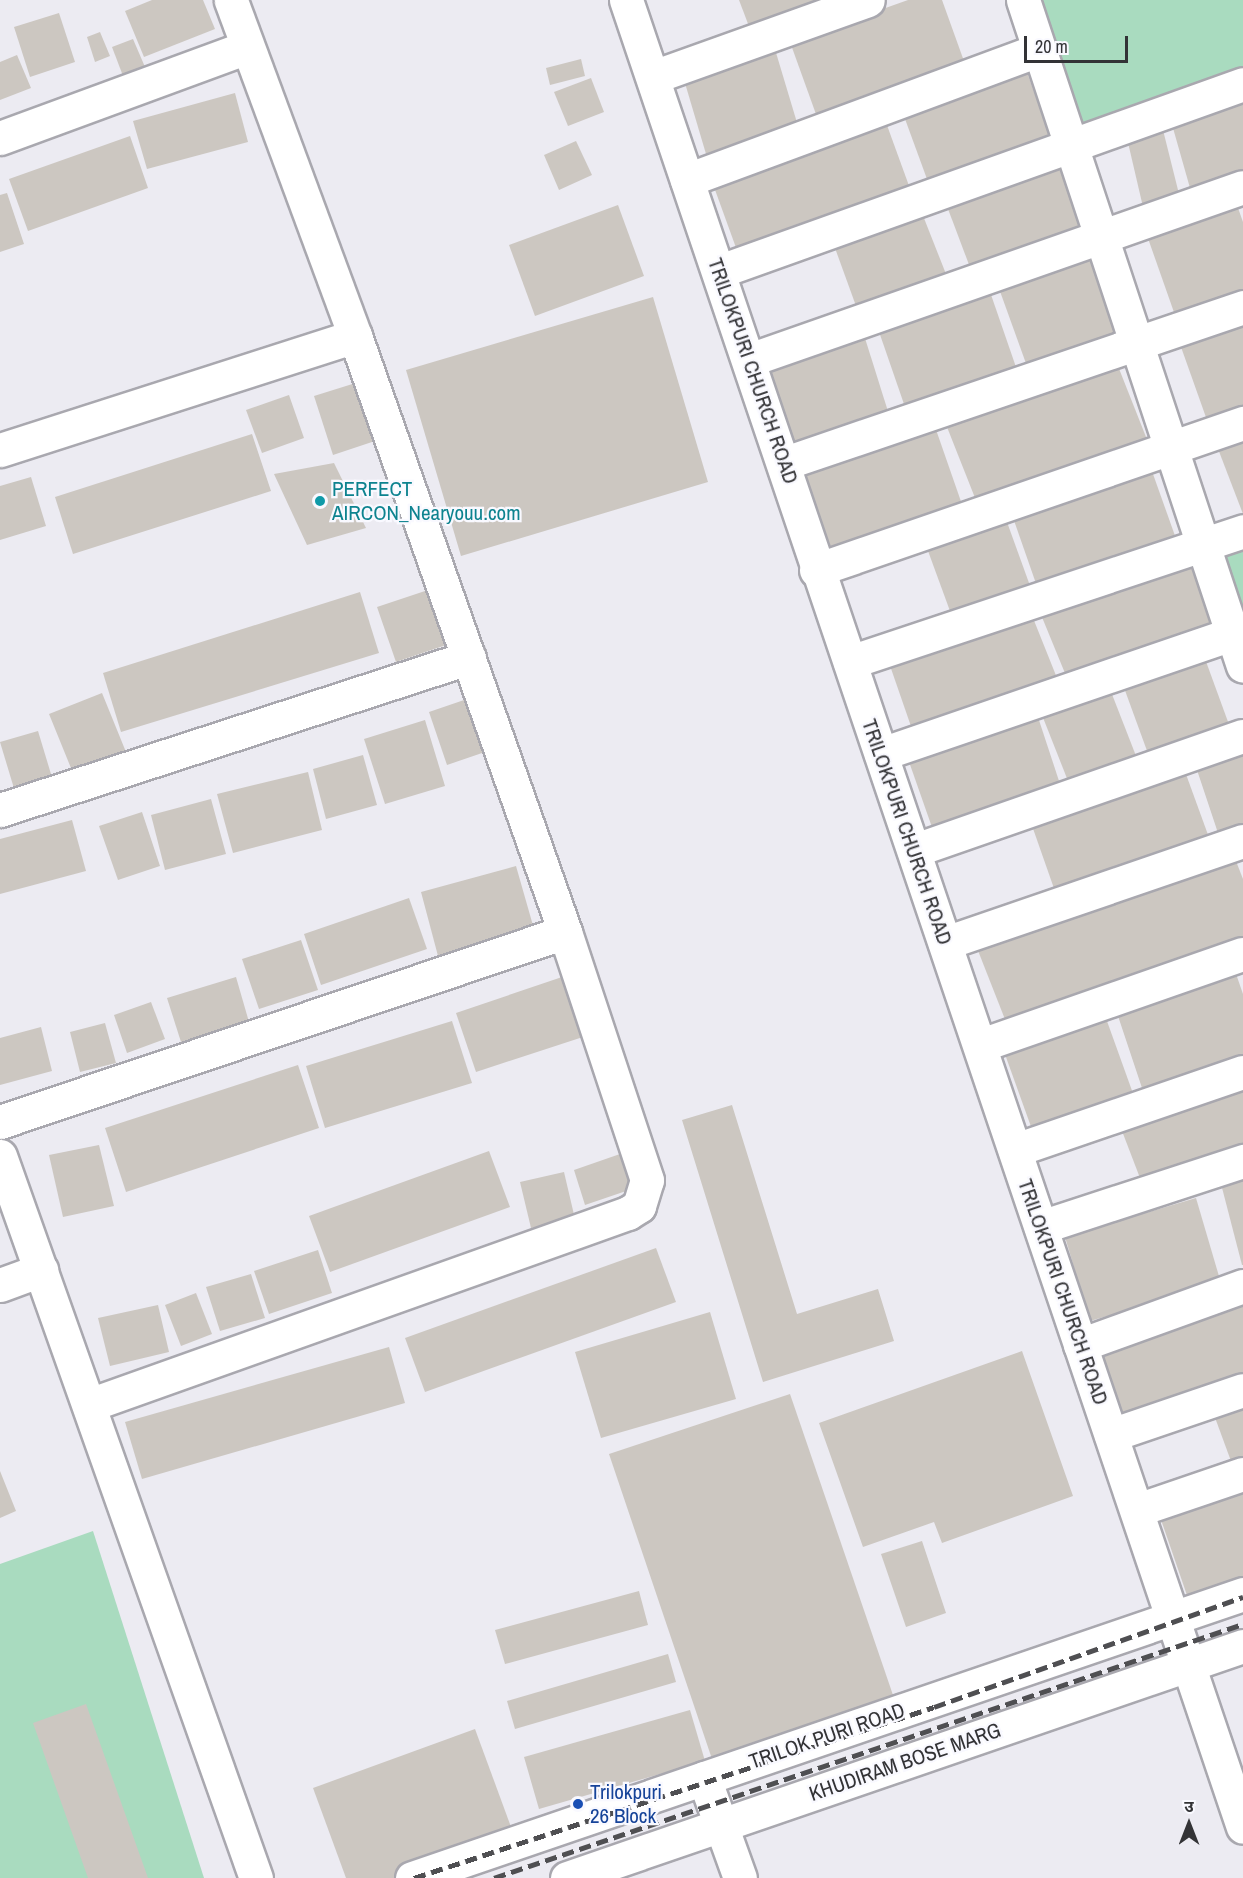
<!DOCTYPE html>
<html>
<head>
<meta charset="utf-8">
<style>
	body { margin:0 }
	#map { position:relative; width:1243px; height:1878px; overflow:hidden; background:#ecebf2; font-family:"Archivo Narrow","Noto Sans Devanagari",sans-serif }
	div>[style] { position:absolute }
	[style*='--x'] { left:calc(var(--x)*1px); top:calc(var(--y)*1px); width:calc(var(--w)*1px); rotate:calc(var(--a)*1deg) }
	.green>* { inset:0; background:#a9dbbf }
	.building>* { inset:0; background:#ccc7c1 }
	.roads { filter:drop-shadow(2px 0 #a9a8af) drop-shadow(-2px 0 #a9a8af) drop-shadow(0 2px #a9a8af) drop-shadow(0 -2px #a9a8af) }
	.minor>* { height:33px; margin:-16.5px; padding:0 16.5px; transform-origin:16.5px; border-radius:16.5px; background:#fff }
	.rail>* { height:4.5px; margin-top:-2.25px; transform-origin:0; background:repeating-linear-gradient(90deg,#4f4f52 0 12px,transparent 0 18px) }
	.dots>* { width:16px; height:16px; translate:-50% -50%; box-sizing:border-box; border:3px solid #f9f9ff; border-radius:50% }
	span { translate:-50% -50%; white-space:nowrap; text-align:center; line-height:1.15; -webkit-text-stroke:4.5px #f9f9ff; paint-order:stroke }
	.street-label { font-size:21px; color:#333336 }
	.culture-label { font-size:21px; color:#0d838f }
	.left { translate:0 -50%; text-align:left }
	.transit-label { font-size:21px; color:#164399 }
	.north { position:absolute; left:1159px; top:1794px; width:60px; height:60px; -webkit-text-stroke:4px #f9f9ff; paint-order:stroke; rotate:0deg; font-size:16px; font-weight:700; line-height:24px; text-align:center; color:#333336 }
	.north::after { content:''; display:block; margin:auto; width:21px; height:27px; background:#333336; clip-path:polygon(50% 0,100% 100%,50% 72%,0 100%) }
	.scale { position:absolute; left:1024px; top:36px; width:104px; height:27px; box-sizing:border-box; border:3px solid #333336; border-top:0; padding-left:8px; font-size:18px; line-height:21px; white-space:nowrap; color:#333336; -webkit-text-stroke:4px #f9f9ff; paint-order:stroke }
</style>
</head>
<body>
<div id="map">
	<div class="green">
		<i style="clip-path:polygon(1041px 0,1243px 0,1243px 80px,1085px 132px)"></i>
		<i style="clip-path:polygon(1243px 538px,1243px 642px,1212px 549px)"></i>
		<i style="clip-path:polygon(93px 1531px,204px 1878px,0 1878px,0 1564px)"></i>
	</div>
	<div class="building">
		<i style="clip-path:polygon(152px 0,203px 0,215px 29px,144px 57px,125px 11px)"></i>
		<i style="clip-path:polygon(739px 0,851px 0,753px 37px)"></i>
		<i style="clip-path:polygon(908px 0,942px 0,965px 64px,817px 117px,790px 42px)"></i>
		<i style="clip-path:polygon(59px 13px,75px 62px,30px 77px,14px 27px)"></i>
		<i style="clip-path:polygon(100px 32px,110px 56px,95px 62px,87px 37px)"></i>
		<i style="clip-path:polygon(133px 39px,145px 67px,123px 76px,112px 47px)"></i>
		<i style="clip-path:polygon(774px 46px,798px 126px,706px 154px,682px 73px)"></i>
		<i style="clip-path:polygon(17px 55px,31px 88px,0 100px,0 62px)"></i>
		<i style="clip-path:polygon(581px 59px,585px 76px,550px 85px,546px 68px)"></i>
		<i style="clip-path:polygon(1023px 61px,1053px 145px,931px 190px,901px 108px)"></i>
		<i style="clip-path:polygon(591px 78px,604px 112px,568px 126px,554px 92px)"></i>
		<i style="clip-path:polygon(235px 93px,248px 142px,147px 169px,133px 121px)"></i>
		<i style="clip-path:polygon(1243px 101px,1243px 173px,1190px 188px,1171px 121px)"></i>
		<i style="clip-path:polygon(884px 117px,912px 194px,739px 256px,710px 176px)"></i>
		<i style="clip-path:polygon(1162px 126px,1180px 198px,1143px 207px,1126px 134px)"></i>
		<i style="clip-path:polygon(130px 136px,148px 188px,28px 231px,9px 179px)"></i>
		<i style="clip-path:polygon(576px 141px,592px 175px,559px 190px,544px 155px)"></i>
		<i style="clip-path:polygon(1054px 156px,1085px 231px,971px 270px,945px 201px)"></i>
		<i style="clip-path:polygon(7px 193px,24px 244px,0 252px,0 195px)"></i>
		<i style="clip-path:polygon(1233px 194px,1243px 222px,1243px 296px,1176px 318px,1144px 227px)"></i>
		<i style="clip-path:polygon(918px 203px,946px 274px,856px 306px,831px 237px)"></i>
		<i style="clip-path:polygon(618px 205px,644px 276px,535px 316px,509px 245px)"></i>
		<i style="clip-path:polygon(1091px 249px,1122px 335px,1028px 369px,997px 283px)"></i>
		<i style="clip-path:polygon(988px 286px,1017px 370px,905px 407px,876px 323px)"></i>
		<i style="clip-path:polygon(653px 297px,708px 482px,461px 556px,406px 370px)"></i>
		<i style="clip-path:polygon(1243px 325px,1243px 410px,1208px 423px,1181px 347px)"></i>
		<i style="clip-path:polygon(864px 335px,891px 421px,796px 451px,769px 365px)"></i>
		<i style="clip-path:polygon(1114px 356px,1148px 442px,979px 508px,945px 422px)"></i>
		<i style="clip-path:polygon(362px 381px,381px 439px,333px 455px,314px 396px)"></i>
		<i style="clip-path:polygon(289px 395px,304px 438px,262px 453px,246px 410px)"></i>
		<i style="clip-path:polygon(933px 421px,965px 513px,835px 559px,802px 467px)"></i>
		<i style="clip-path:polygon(1243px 432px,1243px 514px,1215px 441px)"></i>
		<i style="clip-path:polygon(252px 434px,271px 491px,73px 554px,55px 497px)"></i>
		<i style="clip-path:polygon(1148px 460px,1179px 547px,1040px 595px,1010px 509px)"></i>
		<i style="clip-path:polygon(334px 463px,366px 528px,307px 545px,274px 474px)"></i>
		<i style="clip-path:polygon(31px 477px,46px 526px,0 540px,0 486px)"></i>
		<i style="clip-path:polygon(1003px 511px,1033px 594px,954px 622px,924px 540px)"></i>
		<i style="clip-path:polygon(1191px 556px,1219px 630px,1069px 683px,1037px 605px)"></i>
		<i style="clip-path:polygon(431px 589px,449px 644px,396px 662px,377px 607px)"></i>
		<i style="clip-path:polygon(360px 592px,379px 653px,121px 732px,103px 673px)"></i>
		<i style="clip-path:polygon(1031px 613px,1059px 683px,914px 735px,887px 657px)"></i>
		<i style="clip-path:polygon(1204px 656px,1231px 730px,1150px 759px,1123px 685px)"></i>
		<i style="clip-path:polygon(1108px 684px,1138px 761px,1070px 786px,1040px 710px)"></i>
		<i style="clip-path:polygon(102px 693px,126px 752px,73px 773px,49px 714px)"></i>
		<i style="clip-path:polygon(467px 699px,485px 752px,447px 765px,429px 712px)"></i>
		<i style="clip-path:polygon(1035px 708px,1061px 787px,934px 833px,907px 756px)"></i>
		<i style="clip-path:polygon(425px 720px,445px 786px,385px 804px,364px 739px)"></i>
		<i style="clip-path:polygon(38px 731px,54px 784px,16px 795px,0 742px)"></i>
		<i style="clip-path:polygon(1243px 742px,1243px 835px,1221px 842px,1193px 758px)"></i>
		<i style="clip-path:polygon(363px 755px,377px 805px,326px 819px,313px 769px)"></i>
		<i style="clip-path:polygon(1183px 766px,1211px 843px,1057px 897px,1030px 820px)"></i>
		<i style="clip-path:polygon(308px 772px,322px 830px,233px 853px,217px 794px)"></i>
		<i style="clip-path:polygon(211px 799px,226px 854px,165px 870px,151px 815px)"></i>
		<i style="clip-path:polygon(142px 812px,160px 866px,118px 880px,99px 826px)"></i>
		<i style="clip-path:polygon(72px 820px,86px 871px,0 894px,0 839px)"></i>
		<i style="clip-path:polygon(1234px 856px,1243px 879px,1243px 945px,1008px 1027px,975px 943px)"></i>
		<i style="clip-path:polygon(516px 866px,534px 929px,438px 956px,421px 892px)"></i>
		<i style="clip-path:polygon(409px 898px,427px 949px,321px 985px,304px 934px)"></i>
		<i style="clip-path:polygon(301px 940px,318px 990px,259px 1009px,242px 959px)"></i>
		<i style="clip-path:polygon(1235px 971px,1243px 994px,1243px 1065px,1145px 1097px,1116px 1010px)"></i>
		<i style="clip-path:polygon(565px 976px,586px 1036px,476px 1072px,456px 1013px)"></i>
		<i style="clip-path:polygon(236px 977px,249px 1022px,181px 1042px,167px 998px)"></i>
		<i style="clip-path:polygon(151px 1002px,165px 1039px,127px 1053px,114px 1015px)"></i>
		<i style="clip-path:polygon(1103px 1010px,1135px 1099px,1034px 1135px,1002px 1046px)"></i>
		<i style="clip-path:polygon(452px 1021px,472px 1083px,325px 1128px,306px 1066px)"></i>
		<i style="clip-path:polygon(105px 1023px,116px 1063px,80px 1072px,70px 1032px)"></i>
		<i style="clip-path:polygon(41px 1027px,52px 1071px,0 1085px,0 1038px)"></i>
		<i style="clip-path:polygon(298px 1065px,319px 1128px,126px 1192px,105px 1128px)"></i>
		<i style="clip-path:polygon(1243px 1086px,1243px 1148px,1140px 1178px,1122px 1131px)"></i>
		<i style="clip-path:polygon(732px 1105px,797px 1314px,878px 1289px,894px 1341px,763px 1382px,682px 1120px)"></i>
		<i style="clip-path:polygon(99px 1145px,114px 1206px,63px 1217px,49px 1155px)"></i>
		<i style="clip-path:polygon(489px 1151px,510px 1207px,330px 1272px,309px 1216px)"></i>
		<i style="clip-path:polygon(620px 1154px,632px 1189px,585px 1205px,574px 1170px)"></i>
		<i style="clip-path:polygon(564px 1172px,575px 1219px,531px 1228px,520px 1182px)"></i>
		<i style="clip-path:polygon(1243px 1173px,1243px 1265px,1242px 1265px,1220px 1180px)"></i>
		<i style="clip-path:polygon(1196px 1198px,1221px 1283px,1090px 1321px,1065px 1237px)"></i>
		<i style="clip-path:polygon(656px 1248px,676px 1302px,425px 1392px,405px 1338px)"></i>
		<i style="clip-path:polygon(318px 1250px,332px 1293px,269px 1314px,254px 1271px)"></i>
		<i style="clip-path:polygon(251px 1274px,265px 1318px,220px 1331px,206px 1287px)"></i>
		<i style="clip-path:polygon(1243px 1287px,1243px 1382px,1126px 1425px,1095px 1341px)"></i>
		<i style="clip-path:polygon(196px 1293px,212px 1334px,181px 1346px,165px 1305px)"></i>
		<i style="clip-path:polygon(158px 1305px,169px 1352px,110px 1366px,98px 1318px)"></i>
		<i style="clip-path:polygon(710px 1312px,736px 1399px,601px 1438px,575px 1352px)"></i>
		<i style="clip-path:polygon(389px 1347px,405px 1403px,142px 1479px,125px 1422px)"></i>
		<i style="clip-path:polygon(1022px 1351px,1073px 1496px,942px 1543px,934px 1522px,863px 1547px,819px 1423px)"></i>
		<i style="clip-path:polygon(1243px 1392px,1243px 1469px,1235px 1472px,1210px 1404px)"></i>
		<i style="clip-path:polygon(790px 1394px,894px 1698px,712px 1759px,609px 1454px)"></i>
		<i style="clip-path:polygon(0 1471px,16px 1511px,0 1518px)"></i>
		<i style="clip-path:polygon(1243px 1482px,1243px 1589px,1191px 1607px,1158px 1511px)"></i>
		<i style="clip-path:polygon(922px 1541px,946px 1613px,906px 1627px,881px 1554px)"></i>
		<i style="clip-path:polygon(639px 1591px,648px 1625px,505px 1664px,495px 1630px)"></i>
		<i style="clip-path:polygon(668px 1654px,676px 1682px,515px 1729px,507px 1701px)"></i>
		<i style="clip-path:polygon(86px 1704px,148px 1878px,88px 1878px,33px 1723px)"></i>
		<i style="clip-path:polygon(690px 1710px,705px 1761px,539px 1809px,524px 1757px)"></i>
		<i style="clip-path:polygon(475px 1729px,514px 1835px,397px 1878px,346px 1878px,313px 1788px)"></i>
	</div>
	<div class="roads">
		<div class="minor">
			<i style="--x:626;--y:0;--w:1928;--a:71.34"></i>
			<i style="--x:1023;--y:0;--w:701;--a:71.72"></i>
			<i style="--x:653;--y:77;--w:228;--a:-19.7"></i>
			<i style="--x:0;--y:138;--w:263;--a:-20.2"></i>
			<i style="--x:687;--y:180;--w:375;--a:-20.3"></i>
			<i style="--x:720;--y:271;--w:555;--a:-19.67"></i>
			<i style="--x:749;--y:360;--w:523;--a:-19.3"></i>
			<i style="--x:0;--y:450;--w:373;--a:-17.8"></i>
			<i style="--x:785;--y:463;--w:484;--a:-18.8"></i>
			<i style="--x:816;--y:570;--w:452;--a:-19"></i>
			<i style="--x:850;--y:662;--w:414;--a:-18.4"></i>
			<i style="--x:881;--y:754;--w:371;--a:-18.9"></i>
			<i style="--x:0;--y:810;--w:493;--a:-18"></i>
			<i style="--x:915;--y:850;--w:347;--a:-19.2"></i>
			<i style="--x:945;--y:943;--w:315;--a:-18.9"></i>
			<i style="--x:981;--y:1045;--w:277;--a:-19.2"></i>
			<i style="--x:0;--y:1122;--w:596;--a:-18.59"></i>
			<i style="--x:1015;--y:1150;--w:241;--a:-18.9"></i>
			<i style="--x:0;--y:1156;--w:766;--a:70.48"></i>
			<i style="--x:1041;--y:1227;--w:213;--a:-18.1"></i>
			<i style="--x:0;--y:1285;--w:44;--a:-20.1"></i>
			<i style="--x:1080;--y:1345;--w:173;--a:-19.9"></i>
			<i style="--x:89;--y:1405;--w:572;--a:-19.61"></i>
			<i style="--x:628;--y:1213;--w:13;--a:-32"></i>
			<i style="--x:639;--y:1206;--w:27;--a:-73"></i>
			<i style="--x:647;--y:1180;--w:261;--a:-108.3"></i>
			<i style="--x:565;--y:932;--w:632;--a:-109.41"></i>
			<i style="--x:355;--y:336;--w:358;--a:-110.3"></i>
			<i style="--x:1111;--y:1435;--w:139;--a:-18.8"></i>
			<i style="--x:1137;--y:1510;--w:112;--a:-18.8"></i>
			<i style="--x:704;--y:1778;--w:106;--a:70.2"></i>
			<i style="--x:412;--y:1878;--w:878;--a:-18.87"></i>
			<i style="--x:567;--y:1878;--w:715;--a:-18.94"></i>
		</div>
	</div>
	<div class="rail">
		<i style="--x:414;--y:1878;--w:547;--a:-18.2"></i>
		<i style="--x:934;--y:1707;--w:328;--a:-19.6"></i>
		<i style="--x:494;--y:1878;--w:791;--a:-18.73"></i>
	</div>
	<div class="dots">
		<i style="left:320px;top:501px;background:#0f9aa8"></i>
		<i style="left:578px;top:1804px;background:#1a4fb4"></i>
	</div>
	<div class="street-label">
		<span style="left:753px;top:371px;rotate:71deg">TRILOKPURI CHURCH ROAD</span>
		<span style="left:907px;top:832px;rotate:71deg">TRILOKPURI CHURCH ROAD</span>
		<span style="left:1063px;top:1292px;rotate:71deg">TRILOKPURI CHURCH ROAD</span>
		<span style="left:827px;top:1736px;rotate:-19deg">TRILOK PURI ROAD</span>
		<span style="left:905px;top:1762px;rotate:-19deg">KHUDIRAM BOSE MARG</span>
	</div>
	<div class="culture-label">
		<span class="left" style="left:332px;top:501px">PERFECT<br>AIRCON_Nearyouu.com</span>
	</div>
	<div class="transit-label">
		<span class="left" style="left:590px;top:1804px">Trilokpuri<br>26 Block</span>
	</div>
	<div class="north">उ</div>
	<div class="scale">20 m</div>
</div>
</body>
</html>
